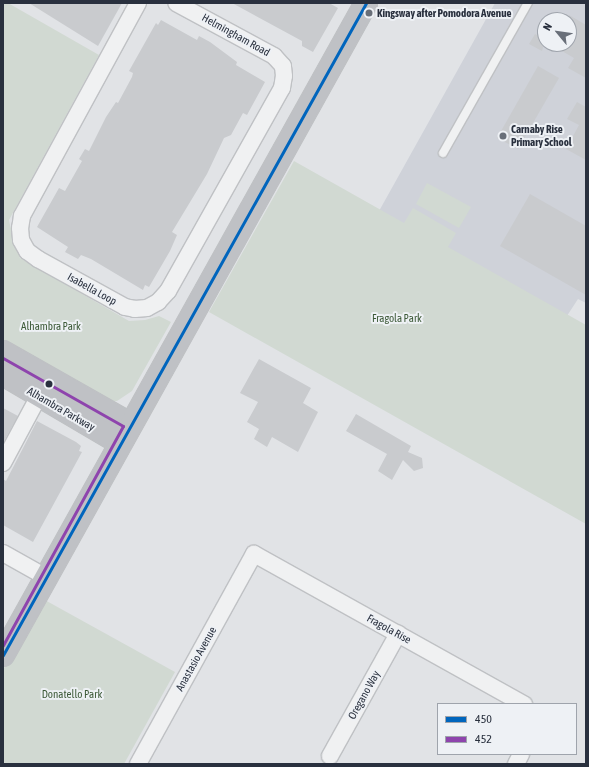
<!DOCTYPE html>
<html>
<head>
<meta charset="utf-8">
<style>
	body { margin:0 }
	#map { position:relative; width:589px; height:767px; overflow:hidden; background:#e1e3e6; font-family:"Asap Condensed",sans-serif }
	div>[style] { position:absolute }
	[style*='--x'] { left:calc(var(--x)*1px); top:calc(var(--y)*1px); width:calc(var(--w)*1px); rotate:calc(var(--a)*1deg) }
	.built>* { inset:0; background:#cfd2d9 }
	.green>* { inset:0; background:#d1d9d2 }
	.building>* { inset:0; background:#c9cbce }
	.roads { filter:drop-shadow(1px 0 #bfc1c4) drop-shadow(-1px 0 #bfc1c4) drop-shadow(0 1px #bfc1c4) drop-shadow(0 -1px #bfc1c4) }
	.lane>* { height:8px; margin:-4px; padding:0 4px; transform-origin:4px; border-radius:4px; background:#f0f1f2 }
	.street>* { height:16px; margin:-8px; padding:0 8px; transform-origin:8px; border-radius:8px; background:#f0f1f2 }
	.secondary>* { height:22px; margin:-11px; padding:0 11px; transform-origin:11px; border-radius:11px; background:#bfc1c5 }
	.bus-1>* { height:3px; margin:-1.5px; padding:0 1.5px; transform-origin:1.5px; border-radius:1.5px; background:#0065bd }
	.bus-2>* { height:3px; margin:-1.5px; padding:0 1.5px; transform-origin:1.5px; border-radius:1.5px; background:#8e44ad }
	.dots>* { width:11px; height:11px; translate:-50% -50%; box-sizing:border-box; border:2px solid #eef1f5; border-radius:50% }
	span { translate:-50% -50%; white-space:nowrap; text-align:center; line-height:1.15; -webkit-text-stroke:4px #eef1f5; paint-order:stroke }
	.poi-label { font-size:11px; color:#29303e; font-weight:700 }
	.left { translate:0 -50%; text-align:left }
	.street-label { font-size:11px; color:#29303e }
	.park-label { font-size:11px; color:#3c5937 }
	.frame { position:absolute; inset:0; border:4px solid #29303e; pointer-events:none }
	.legend { position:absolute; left:437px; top:703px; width:140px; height:52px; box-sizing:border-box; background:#eef1f5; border:1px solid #9fa4ac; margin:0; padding:5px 7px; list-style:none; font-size:12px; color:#29303e }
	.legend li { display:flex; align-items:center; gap:8px; height:20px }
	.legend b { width:20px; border:1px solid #9fa4ac }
	.north { position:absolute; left:537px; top:12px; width:40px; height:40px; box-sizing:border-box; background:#eef1f5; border:1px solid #9fa4ac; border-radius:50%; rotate:299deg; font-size:11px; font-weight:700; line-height:16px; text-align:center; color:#29303e }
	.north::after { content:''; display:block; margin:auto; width:14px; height:18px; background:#696f79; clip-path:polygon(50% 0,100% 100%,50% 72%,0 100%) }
</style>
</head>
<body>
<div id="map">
	<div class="built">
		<i style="clip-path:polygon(evenodd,495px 3px,586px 3px,586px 303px,578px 299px,563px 322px,369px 229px,495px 3px,545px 20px,569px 20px,569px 44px,545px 44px,545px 20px)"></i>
	</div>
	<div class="green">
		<i style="clip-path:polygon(3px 3px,8px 3px,99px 55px,9px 220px,10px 225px,20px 258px,129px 321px,145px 320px,159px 316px,171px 322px,132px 391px,117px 401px,100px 402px,3px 347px)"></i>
		<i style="clip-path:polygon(294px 161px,404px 223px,413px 208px,456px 233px,448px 247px,586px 325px,586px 524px,209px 312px)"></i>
		<i style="clip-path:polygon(427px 183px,471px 207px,459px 228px,416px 204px)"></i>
		<i style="clip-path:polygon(43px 599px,175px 672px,124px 764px,3px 764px,3px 670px)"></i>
	</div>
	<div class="building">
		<i style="clip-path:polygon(29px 3px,122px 3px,98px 46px)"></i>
		<i style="clip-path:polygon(232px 3px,329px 3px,338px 8px,313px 52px,302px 46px,302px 41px)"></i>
		<i style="clip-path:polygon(569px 15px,586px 25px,586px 78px,568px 68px,574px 58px,550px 44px,569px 44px)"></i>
		<i style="clip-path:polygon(161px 20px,197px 40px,199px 36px,210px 42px,237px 62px,236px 65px,265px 82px,247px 115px,243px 113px,231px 135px,224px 138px,207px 174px,172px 232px,177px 235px,170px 251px,149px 287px,145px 285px,143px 290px,91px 259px,81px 255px,78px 259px,65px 252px,68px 247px,37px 227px,59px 188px,65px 191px,82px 161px,79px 159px,85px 149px,89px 151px,106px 117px,116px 102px,118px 103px,132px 77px,133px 73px,129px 71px,156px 23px,158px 25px)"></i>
		<i style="clip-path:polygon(535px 34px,545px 40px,542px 51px,529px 44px)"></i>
		<i style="clip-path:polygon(538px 66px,559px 78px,518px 149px,497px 138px)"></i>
		<i style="clip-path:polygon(577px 102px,586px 107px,586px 160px,566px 149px,579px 125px,567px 119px)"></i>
		<i style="clip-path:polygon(530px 194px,586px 226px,586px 295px,500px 246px)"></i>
		<i style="clip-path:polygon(259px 359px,311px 388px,303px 403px,318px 412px,298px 452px,272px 437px,267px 447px,254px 439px,259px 429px,247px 422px,258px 402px,240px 393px)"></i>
		<i style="clip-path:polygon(3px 408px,18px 416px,3px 443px)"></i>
		<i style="clip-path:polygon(356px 414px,411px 446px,408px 452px,422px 458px,423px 468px,414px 471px,403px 460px,392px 480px,378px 471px,387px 454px,346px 431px)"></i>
		<i style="clip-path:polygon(37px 421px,76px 442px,81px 446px,79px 451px,82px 452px,33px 542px,3px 525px,3px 479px,6px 481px)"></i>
	</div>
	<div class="roads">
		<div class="lane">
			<i style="--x:443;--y:153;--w:172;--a:-60.5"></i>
		</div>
		<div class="street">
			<i style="--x:138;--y:3;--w:243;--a:118.6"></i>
			<i style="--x:22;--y:216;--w:12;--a:99"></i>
			<i style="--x:20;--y:228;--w:12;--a:85"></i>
			<i style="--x:21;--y:240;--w:13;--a:61"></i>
			<i style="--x:27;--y:251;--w:14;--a:36"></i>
			<i style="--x:38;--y:259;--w:99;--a:28.9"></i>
			<i style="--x:125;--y:307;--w:10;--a:11"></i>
			<i style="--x:135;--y:309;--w:12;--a:-5"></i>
			<i style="--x:147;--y:308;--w:13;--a:-29"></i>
			<i style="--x:158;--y:302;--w:15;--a:-48"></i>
			<i style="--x:168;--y:291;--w:233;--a:-60.7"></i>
			<i style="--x:282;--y:88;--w:12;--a:-81"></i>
			<i style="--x:284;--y:76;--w:10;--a:-96"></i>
			<i style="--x:283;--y:66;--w:13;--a:-132"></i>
			<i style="--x:274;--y:56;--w:111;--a:-151.6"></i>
			<i style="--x:3;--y:463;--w:76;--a:-61.8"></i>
			<i style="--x:3;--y:553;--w:49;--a:29.2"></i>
			<i style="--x:330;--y:756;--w:140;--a:-60.9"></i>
			<i style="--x:138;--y:764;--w:240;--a:-61.1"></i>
			<i style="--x:254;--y:554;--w:309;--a:29.1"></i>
			<i style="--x:516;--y:764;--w:11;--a:-63"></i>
		</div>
		<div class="secondary">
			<i style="--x:3;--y:352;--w:146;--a:29.6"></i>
			<i style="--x:3;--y:374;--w:136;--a:30.5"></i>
			<i style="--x:3;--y:655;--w:746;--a:-60.89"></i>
		</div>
	</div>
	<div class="bus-1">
		<i style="--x:3;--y:655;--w:746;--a:-60.89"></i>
	</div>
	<div class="bus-2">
		<i style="--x:3;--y:358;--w:138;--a:29.5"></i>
		<i style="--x:123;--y:426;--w:250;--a:118.7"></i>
	</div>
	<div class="dots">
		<i style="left:369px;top:13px;background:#696f79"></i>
		<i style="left:503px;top:136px;background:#696f79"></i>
		<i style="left:49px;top:384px;background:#29303e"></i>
	</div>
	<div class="poi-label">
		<span class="left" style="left:377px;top:13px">Kingsway after Pomodora Avenue</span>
		<span class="left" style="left:511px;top:136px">Carnaby Rise<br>Primary School</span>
	</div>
	<div class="street-label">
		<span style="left:236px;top:35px;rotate:29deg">Helmingham Road</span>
		<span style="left:92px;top:289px;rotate:29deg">Isabella Loop</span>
		<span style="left:61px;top:409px;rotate:30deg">Alhambra Parkway</span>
		<span style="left:389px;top:629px;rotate:29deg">Fragola Rise</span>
		<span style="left:196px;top:659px;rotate:-61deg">Anastasio Avenue</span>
		<span style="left:364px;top:695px;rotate:-61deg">Oregano Way</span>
	</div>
	<div class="park-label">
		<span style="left:397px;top:318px">Fragola Park</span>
		<span style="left:51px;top:326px">Alhambra Park</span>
		<span style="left:72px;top:694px">Donatello Park</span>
	</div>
	<div class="frame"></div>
	<ul class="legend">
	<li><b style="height:5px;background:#0065bd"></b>450</li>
	<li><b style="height:5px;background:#8e44ad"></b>452</li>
	</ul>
	<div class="north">N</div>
</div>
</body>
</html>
